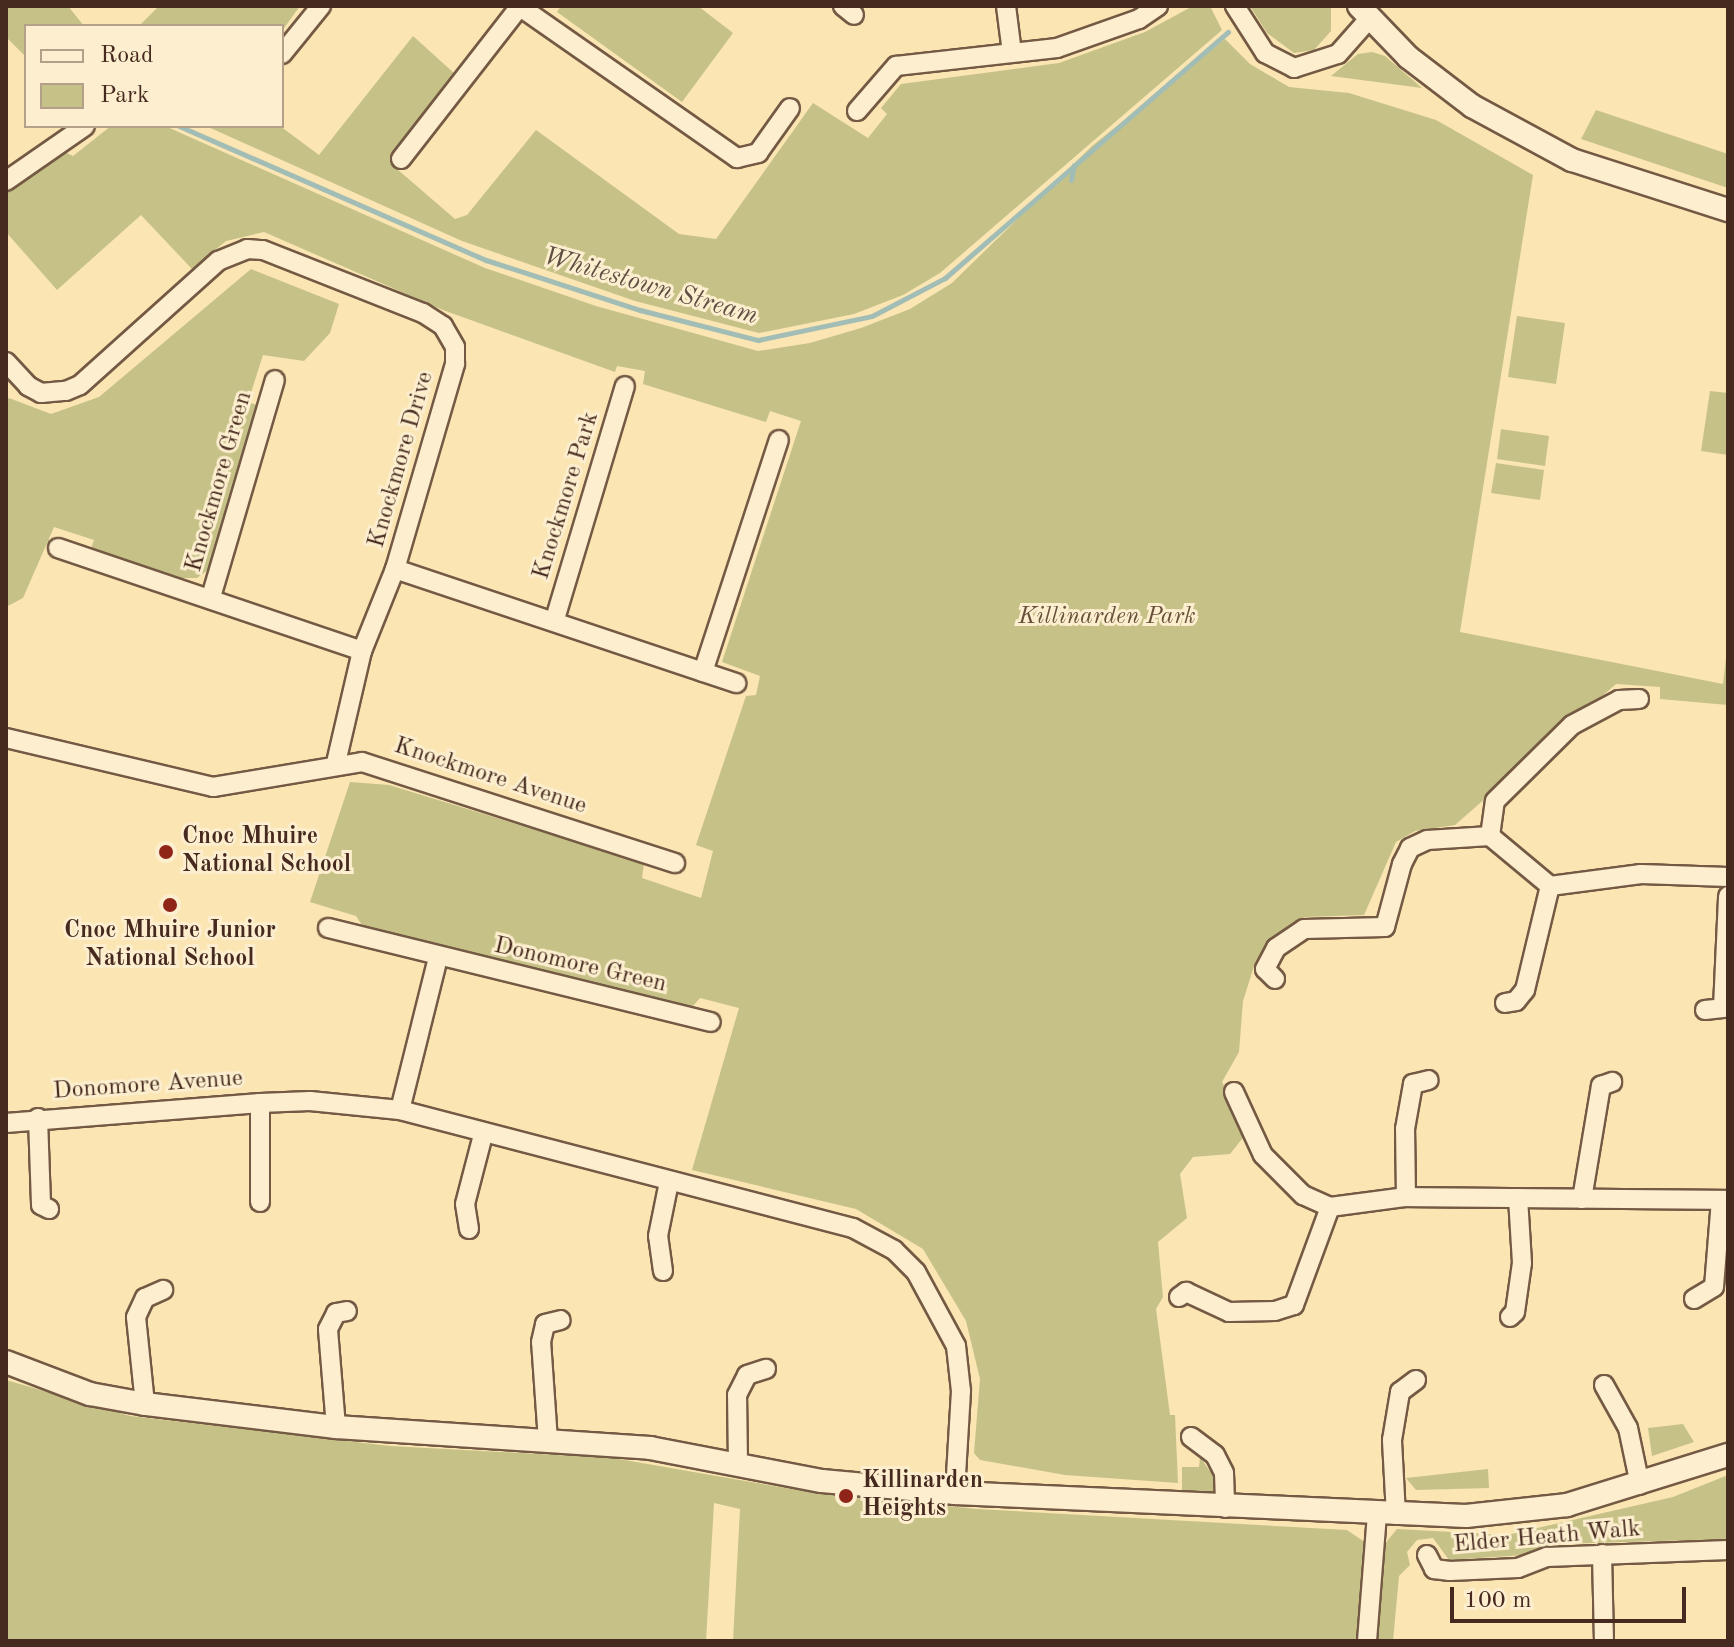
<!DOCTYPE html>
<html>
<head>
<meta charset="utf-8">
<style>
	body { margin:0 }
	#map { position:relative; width:1734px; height:1647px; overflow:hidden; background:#fae5b3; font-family:"Old Standard TT",serif }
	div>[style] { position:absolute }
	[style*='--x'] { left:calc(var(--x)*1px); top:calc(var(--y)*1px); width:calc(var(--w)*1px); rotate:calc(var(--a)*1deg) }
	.green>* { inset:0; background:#c6c287 }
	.stream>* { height:5px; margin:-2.5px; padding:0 2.5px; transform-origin:2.5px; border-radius:2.5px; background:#a1bdb5 }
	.roads { filter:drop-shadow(2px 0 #745944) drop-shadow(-2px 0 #745944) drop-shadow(0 2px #745944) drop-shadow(0 -2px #745944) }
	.minor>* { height:18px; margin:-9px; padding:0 9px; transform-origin:9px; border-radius:9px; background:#fceece }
	.tertiary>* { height:22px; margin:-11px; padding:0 11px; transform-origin:11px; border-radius:11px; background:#fceece }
	.dots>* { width:22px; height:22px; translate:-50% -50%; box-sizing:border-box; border:4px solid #fceece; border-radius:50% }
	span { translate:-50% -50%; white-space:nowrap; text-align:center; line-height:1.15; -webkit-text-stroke:6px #fceece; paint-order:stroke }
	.street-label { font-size:24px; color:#472a1f }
	.park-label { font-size:24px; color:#675039; font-style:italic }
	.poi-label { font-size:24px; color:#472a1f; font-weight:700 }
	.left { translate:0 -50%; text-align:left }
	.water-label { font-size:26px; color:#5e4f44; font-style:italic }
	.frame { position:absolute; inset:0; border:8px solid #472a1f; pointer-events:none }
	.legend { position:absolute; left:24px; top:24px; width:260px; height:104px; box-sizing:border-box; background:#fceece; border:2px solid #b4a088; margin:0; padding:10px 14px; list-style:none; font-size:24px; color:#472a1f }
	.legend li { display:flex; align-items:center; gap:16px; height:40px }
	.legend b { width:40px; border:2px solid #b4a088 }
	.scale { position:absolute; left:1450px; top:1587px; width:236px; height:36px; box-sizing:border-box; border:4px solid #472a1f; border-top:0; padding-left:10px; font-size:24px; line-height:28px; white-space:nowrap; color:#472a1f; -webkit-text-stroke:6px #fceece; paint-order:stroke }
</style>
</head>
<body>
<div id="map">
	<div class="green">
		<i style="clip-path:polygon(6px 6px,68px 6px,84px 26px,26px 26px,26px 57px,6px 37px)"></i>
		<i style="clip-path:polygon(159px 6px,300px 6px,282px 31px,282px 26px,139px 26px)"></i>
		<i style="clip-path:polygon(561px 6px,698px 6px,733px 33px,682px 102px,557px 12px)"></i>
		<i style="clip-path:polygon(1193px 6px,1210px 6px,1222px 30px,940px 273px,903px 295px,854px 314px,759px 333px,635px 301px,462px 241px,206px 126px,280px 126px,319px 155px,413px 36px,455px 74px,390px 163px,455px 219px,467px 215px,536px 130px,679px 234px,716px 239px,813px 103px,868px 138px,887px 114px,881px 108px,901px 84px,1059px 63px,1145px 32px)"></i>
		<i style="clip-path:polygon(1250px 6px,1331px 6px,1331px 31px,1314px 50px,1294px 53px,1267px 33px)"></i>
		<i style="clip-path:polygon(1225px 39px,1250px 64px,1289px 87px,1349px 93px,1436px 120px,1533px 175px,1460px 632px,1723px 684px,1728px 640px,1728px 705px,1660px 699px,1660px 687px,1616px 684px,1455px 825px,1415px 831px,1396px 842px,1364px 915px,1305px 917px,1256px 960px,1243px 1001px,1239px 1052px,1222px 1082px,1249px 1130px,1230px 1154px,1193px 1157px,1180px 1174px,1187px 1218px,1158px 1242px,1163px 1297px,1156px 1309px,1170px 1415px,1175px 1415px,1178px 1483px,1065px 1475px,980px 1460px,974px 1453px,980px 1379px,966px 1321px,923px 1249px,856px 1209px,692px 1170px,739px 1008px,700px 998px,692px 1007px,366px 931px,356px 916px,310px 902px,350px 782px,389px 785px,644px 863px,642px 878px,701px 898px,713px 851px,696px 845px,746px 696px,756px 695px,760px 676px,722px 662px,801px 421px,770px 411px,766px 422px,643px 384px,645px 371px,617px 366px,615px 372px,443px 310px,264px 232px,226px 241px,192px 269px,141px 215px,57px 290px,6px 232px,6px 191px,63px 151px,73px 156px,111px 126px,165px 126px,485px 268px,596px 306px,758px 351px,810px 343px,861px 328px,910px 309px,952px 283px,1092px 146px)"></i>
		<i style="clip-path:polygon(1372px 52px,1385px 56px,1422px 88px,1331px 76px,1358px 54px)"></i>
		<i style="clip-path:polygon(1596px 110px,1728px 154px,1728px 188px,1581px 139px)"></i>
		<i style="clip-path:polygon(251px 269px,339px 304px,330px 333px,304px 361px,263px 355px,248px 402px,257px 405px,208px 570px,197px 578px,182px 578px,91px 549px,94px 540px,54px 527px,23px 598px,6px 607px,6px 401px,9px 398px,51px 414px,99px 397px)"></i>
		<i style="clip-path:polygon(1517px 316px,1565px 323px,1556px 384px,1508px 377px)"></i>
		<i style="clip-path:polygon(1710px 391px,1728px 393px,1728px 455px,1701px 451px)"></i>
		<i style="clip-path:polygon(1501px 429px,1549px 436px,1545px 466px,1497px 459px)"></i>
		<i style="clip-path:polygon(1496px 463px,1544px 470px,1540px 500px,1491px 493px)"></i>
		<i style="clip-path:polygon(6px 1380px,130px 1416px,390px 1446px,613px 1458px,803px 1491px,977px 1509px,1347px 1530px,1366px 1543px,1357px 1641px,733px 1641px,740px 1509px,714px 1503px,706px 1641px,6px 1641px)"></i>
		<i style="clip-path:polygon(1683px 1424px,1694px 1442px,1652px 1456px,1648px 1428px)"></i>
		<i style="clip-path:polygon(1200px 1457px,1214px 1477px,1213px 1493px,1182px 1490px,1182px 1467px,1199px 1467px)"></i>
		<i style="clip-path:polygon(1488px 1469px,1489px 1488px,1416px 1490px,1406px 1478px)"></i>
		<i style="clip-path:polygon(1728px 1475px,1728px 1539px,1558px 1544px,1524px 1555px,1449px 1560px,1433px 1538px,1417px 1540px,1407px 1552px,1410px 1565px,1399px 1576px,1393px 1641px,1372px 1641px,1384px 1545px,1397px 1529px,1507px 1535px,1673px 1497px)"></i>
	</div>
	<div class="stream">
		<i style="--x:179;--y:126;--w:335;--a:23.6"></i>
		<i style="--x:486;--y:260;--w:162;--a:18"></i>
		<i style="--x:640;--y:310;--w:122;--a:14.3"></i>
		<i style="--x:758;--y:340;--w:116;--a:-11.9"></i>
		<i style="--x:872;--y:316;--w:82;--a:-27.5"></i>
		<i style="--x:945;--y:278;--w:375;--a:-41"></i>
		<i style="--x:1071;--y:180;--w:15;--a:-79"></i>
	</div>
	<div class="roads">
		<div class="minor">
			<i style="--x:519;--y:6;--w:266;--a:34.9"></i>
			<i style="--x:737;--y:158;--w:22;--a:-13"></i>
			<i style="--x:758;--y:153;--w:55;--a:-54.6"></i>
			<i style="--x:843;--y:6;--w:14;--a:39"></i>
			<i style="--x:1006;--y:6;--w:47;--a:82.7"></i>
			<i style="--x:1235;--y:6;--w:56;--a:57.4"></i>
			<i style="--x:1265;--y:53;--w:33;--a:27"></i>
			<i style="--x:1294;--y:68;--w:46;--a:-17.7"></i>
			<i style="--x:1338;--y:54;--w:47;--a:-48.5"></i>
			<i style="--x:282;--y:54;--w:62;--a:-50.9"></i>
			<i style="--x:857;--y:111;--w:60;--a:-49.1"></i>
			<i style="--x:896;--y:66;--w:162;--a:-6.4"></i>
			<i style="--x:1057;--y:48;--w:87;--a:-19.5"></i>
			<i style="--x:1139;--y:19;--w:23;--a:-34"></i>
			<i style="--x:401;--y:159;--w:194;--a:-52.1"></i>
			<i style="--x:6;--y:181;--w:96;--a:-34.8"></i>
			<i style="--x:6;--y:362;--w:33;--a:47"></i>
			<i style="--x:28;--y:386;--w:15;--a:28"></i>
			<i style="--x:41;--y:393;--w:25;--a:-5"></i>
			<i style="--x:66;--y:391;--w:15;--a:-23"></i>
			<i style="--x:80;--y:385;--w:186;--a:-41.9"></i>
			<i style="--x:218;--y:261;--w:31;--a:-22"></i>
			<i style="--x:247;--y:249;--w:16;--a:4"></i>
			<i style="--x:263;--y:250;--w:172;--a:21.5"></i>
			<i style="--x:423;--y:313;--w:24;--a:33"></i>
			<i style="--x:443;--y:326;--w:24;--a:60"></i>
			<i style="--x:455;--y:347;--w:17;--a:90"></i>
			<i style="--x:455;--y:364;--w:214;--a:106.3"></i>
			<i style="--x:395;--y:569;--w:88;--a:111.9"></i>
			<i style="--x:362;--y:651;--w:115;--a:103.1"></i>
			<i style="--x:58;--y:548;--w:321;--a:18.7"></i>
			<i style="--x:395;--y:569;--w:360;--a:18.5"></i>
			<i style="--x:211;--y:597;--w:226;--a:-73.6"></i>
			<i style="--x:555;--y:619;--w:243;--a:-73.3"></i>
			<i style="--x:703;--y:672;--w:244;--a:-71.9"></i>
			<i style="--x:6;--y:738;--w:213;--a:13.3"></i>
			<i style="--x:213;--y:787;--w:151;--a:-9.5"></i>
			<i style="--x:362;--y:762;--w:329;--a:17.9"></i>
			<i style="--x:1490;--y:836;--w:35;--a:-82"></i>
			<i style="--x:1495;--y:801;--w:108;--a:-44.6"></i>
			<i style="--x:1572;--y:725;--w:53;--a:-28"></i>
			<i style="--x:1619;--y:700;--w:20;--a:-3"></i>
			<i style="--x:328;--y:928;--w:394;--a:13.8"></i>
			<i style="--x:1275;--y:979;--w:14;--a:-135"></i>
			<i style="--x:1265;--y:969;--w:24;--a:-62"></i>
			<i style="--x:1276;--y:948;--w:34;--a:-34"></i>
			<i style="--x:1304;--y:929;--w:81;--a:-1.4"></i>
			<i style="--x:1385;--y:927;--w:65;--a:-74.9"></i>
			<i style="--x:1402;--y:864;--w:18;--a:-63"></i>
			<i style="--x:1410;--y:848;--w:19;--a:-25"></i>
			<i style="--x:1427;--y:840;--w:63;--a:-3.6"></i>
			<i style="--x:1490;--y:836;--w:78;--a:39.8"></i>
			<i style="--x:1550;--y:886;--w:92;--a:-7.5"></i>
			<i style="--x:1641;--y:874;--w:87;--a:2"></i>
			<i style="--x:1505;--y:1003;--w:11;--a:-10"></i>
			<i style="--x:1516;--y:1001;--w:14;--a:-51"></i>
			<i style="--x:1525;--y:990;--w:107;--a:-76.5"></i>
			<i style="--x:1705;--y:1010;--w:18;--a:-6"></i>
			<i style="--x:1723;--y:1008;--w:112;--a:-87.4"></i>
			<i style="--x:1234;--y:1092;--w:69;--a:65.3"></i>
			<i style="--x:1263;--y:1155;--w:57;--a:45"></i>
			<i style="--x:1303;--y:1195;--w:30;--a:24"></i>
			<i style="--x:1330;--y:1207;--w:77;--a:-7.5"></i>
			<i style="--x:1406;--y:1197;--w:322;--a:0.5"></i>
			<i style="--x:260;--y:1103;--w:99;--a:90"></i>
			<i style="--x:400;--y:1110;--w:157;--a:-76"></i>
			<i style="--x:38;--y:1118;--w:87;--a:88"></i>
			<i style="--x:41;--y:1205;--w:9;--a:27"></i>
			<i style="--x:6;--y:1123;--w:255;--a:-4.5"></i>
			<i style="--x:260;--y:1103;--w:50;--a:-2.3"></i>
			<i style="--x:310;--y:1101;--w:90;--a:5.7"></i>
			<i style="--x:400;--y:1110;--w:468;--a:14.6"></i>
			<i style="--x:853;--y:1228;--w:47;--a:28.2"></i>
			<i style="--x:894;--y:1250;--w:31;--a:45"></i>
			<i style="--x:916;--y:1272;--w:84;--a:61.6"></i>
			<i style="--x:956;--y:1346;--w:45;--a:83.7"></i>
			<i style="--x:961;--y:1391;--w:102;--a:93.4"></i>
			<i style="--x:1406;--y:1197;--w:68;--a:-90.8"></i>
			<i style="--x:1405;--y:1129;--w:46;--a:-79.9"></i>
			<i style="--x:1413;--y:1084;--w:16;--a:-14"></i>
			<i style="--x:1582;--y:1199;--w:115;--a:-80.5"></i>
			<i style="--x:1601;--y:1086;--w:12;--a:-20"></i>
			<i style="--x:469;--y:1229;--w:25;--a:-99"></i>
			<i style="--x:465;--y:1204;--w:71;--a:-75.4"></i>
			<i style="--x:663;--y:1271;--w:35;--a:-98"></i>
			<i style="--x:658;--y:1236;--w:55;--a:-78.5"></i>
			<i style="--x:1179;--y:1297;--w:9;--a:-36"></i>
			<i style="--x:1186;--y:1292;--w:47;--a:24.9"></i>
			<i style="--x:1229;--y:1312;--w:46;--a:-1.2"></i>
			<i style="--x:1275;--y:1311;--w:20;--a:-18"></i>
			<i style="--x:1294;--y:1305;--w:104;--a:-69.8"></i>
			<i style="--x:1694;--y:1299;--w:23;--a:-31"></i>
			<i style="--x:1714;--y:1287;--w:87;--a:-85.4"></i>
			<i style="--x:1510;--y:1317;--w:7;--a:-45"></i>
			<i style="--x:1515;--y:1312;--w:49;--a:-81.9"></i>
			<i style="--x:1522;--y:1263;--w:65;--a:-93.5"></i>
			<i style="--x:1604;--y:1385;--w:49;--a:60.8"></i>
			<i style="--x:1628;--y:1428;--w:58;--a:78.1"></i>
			<i style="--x:145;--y:1404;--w:87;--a:-95.9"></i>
			<i style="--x:136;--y:1317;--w:21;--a:-65"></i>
			<i style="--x:145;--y:1298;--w:20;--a:-24"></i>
			<i style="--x:336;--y:1427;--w:98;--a:-94.7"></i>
			<i style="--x:328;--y:1329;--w:18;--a:-63"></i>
			<i style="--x:336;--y:1313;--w:11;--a:-10"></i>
			<i style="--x:1191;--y:1437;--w:30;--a:37"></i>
			<i style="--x:1215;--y:1455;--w:20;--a:63"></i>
			<i style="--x:1224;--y:1473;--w:35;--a:88"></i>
			<i style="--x:548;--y:1441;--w:99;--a:-94"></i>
			<i style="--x:541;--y:1342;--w:18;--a:-77"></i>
			<i style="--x:545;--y:1324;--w:16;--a:-14"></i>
			<i style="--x:738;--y:1464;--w:69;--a:-90.8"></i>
			<i style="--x:737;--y:1395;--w:22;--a:-63"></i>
			<i style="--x:747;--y:1375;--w:20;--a:-18"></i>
			<i style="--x:1396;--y:1515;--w:75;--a:-93.1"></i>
			<i style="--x:1392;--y:1440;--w:49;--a:-80.5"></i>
			<i style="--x:1400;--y:1392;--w:20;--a:-37"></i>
			<i style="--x:1602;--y:1554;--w:87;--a:88.7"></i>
			<i style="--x:1427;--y:1555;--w:16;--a:63"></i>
			<i style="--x:1434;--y:1569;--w:16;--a:7"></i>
			<i style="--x:1450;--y:1571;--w:68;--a:-2.5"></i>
			<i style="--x:1518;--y:1568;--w:31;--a:-21"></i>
			<i style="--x:1547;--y:1557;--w:181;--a:-2.2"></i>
			<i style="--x:1367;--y:1641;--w:127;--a:-85.5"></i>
		</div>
		<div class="tertiary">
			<i style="--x:1359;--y:6;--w:71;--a:46.1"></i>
			<i style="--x:1408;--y:57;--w:81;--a:37.4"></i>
			<i style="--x:1472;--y:106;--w:114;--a:28.4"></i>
			<i style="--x:1572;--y:160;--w:164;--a:17.8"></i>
			<i style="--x:6;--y:1362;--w:90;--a:20.9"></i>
			<i style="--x:90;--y:1394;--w:56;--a:10.3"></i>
			<i style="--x:145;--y:1404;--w:192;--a:6.9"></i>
			<i style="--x:336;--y:1427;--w:315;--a:3.8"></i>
			<i style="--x:650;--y:1448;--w:175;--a:10.9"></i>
			<i style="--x:822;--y:1481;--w:134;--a:5.2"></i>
			<i style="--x:955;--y:1493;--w:512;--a:2.58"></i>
			<i style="--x:1466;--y:1516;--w:102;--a:-6.2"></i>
			<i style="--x:1567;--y:1505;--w:169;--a:-17.3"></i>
		</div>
	</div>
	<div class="dots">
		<i style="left:166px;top:852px;background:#8f2418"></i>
		<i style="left:170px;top:905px;background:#8f2418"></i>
		<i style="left:846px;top:1496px;background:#8f2418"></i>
	</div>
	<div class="street-label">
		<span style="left:402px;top:460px;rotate:-74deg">Knockmore Drive</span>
		<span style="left:220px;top:482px;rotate:-74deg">Knockmore Green</span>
		<span style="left:567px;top:496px;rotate:-73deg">Knockmore Park</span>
		<span style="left:490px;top:777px;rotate:18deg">Knockmore Avenue</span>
		<span style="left:580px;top:966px;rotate:13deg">Donomore Green</span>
		<span style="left:148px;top:1086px;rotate:-4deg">Donomore Avenue</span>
		<span style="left:1547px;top:1538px;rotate:-5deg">Elder Heath Walk</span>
	</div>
	<div class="park-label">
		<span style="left:1107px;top:618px">Killinarden Park</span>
	</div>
	<div class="poi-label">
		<span class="left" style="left:182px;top:852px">Cnoc Mhuire<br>National School</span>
		<span style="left:170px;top:946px">Cnoc Mhuire Junior<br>National School</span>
		<span class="left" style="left:862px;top:1496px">Killinarden<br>Heights</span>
	</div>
	<div class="water-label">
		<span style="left:650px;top:287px;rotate:16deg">Whitestown Stream</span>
	</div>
	<div class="frame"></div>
	<ul class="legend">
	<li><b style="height:10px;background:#fceece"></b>Road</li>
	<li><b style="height:22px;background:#c6c287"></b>Park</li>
	</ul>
	<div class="scale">100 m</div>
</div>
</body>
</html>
